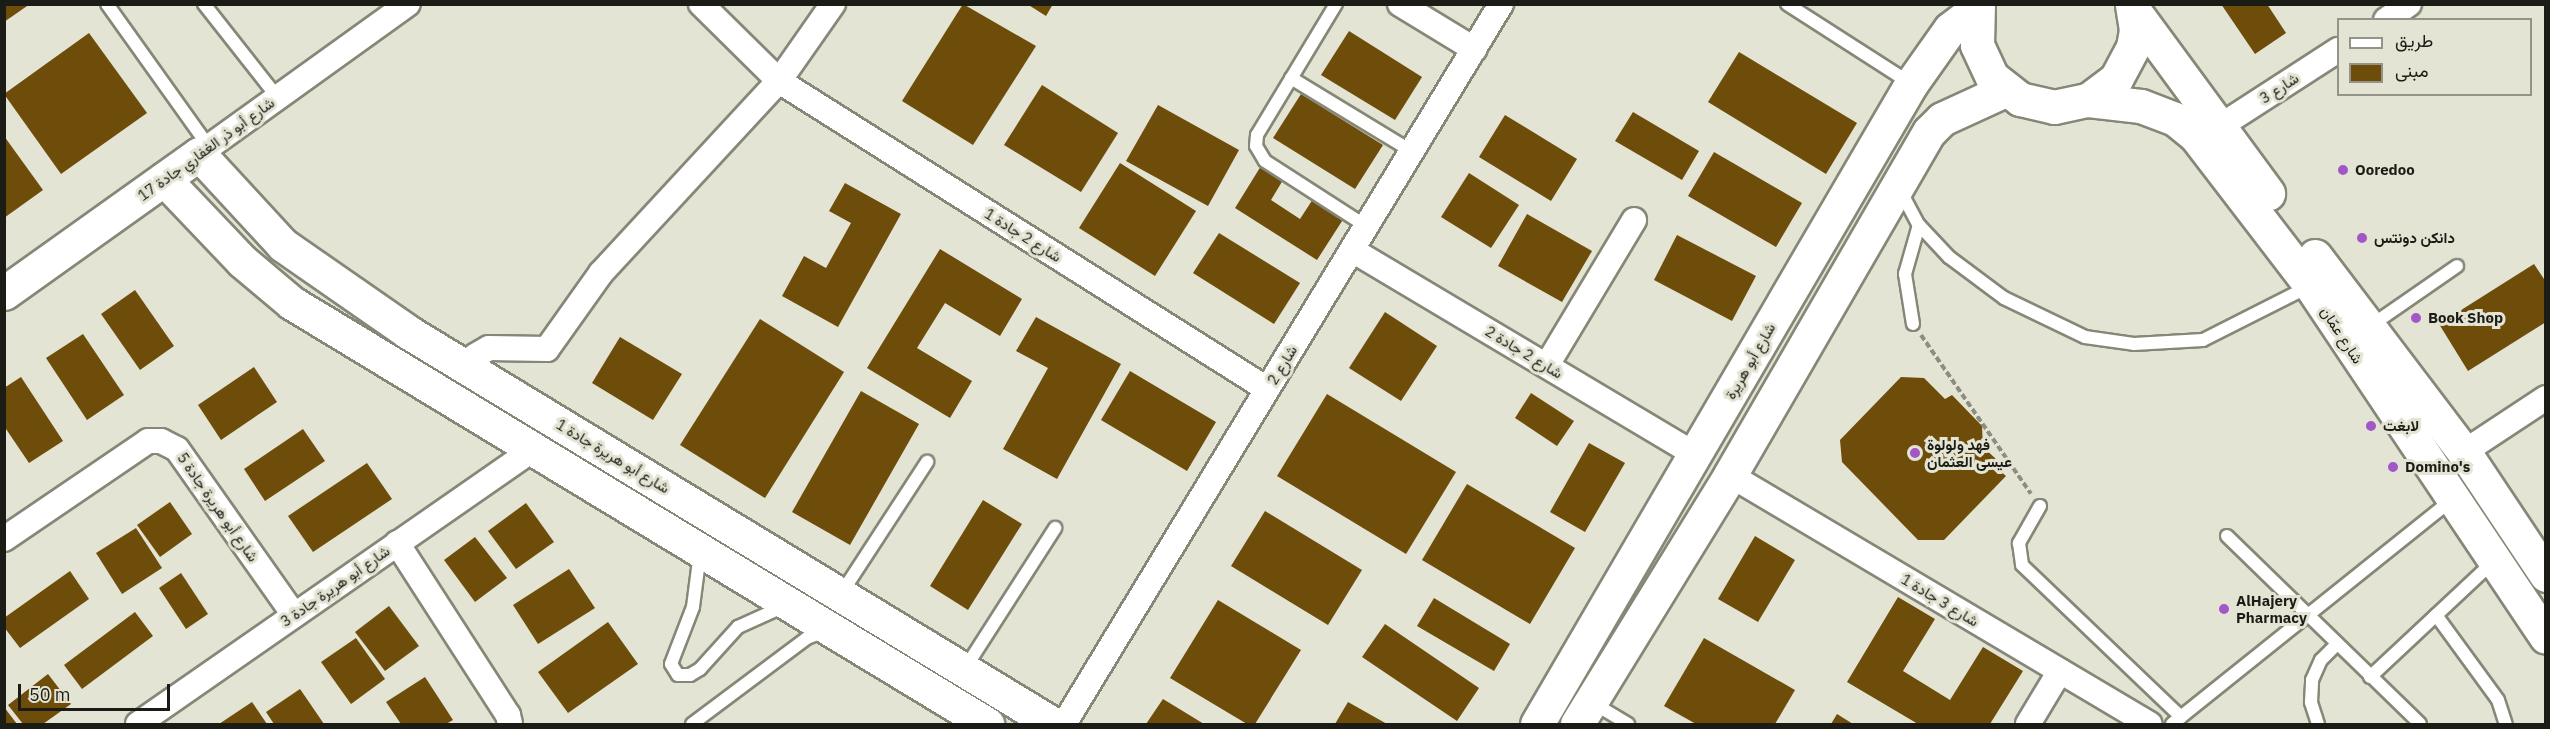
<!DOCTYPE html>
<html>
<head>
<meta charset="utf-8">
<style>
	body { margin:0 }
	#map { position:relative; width:2550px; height:729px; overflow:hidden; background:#e3e4d3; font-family:"IBM Plex Sans",Vazirmatn,sans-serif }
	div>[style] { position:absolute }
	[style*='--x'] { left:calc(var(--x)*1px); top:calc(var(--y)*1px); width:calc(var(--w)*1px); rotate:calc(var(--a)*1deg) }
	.building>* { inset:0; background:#6e4c09 }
	.path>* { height:4px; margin-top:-2px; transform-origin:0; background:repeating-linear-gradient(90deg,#8d8e82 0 6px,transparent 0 9px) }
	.roads { filter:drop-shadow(2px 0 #878778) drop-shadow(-2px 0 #878778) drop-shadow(0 2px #878778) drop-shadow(0 -2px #878778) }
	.lane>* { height:12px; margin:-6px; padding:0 6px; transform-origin:6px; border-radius:6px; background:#fff }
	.street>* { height:24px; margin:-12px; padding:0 12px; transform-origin:12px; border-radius:12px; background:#fff }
	.secondary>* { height:33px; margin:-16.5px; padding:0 16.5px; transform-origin:16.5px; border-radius:16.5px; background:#fff }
	.dots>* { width:16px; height:16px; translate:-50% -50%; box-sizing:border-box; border:3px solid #e3e4d3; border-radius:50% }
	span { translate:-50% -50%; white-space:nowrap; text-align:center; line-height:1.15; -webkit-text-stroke:6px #e3e4d3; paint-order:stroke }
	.street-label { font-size:15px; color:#1c1c16 }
	.poi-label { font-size:15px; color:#1c1c16; font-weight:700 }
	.left { translate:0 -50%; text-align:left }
	.frame { position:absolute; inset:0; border:6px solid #1c1c16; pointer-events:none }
	.legend { position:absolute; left:2337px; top:18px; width:195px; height:78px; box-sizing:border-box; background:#e3e4d3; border:2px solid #939487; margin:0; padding:8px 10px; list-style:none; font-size:18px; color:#1c1c16 }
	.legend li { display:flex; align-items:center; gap:12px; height:30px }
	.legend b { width:30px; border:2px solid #939487 }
	.scale { position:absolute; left:18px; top:684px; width:152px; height:27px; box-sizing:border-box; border:3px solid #1c1c16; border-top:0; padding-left:8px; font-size:18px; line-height:21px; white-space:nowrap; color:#1c1c16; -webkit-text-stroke:4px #e3e4d3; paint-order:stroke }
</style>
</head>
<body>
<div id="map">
	<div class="building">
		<i style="clip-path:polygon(4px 4px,30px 4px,4px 22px)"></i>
		<i style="clip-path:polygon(963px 4px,1036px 46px,973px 145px,902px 101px)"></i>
		<i style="clip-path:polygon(1027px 4px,1053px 4px,1046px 16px)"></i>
		<i style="clip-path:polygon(2221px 4px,2267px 4px,2286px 33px,2255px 54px)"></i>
		<i style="clip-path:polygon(1349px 31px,1422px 77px,1395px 120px,1321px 75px)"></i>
		<i style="clip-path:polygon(89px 33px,147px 113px,61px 174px,4px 94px)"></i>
		<i style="clip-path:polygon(1739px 52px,1857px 123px,1826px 174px,1708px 102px)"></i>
		<i style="clip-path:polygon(1042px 85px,1118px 133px,1081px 192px,1004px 145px)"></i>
		<i style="clip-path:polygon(1301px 94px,1383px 145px,1355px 189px,1273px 138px)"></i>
		<i style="clip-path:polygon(1158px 105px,1239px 150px,1208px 206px,1126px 161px)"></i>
		<i style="clip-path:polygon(1633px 112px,1699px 151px,1682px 180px,1615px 141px)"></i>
		<i style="clip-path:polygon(1505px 115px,1577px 159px,1551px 201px,1479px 157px)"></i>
		<i style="clip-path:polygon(4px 136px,43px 190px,4px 218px)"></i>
		<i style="clip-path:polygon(1714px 152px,1802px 203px,1776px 247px,1688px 196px)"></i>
		<i style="clip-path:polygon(1120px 163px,1196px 211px,1155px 276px,1079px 228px)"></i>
		<i style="clip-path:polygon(1261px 166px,1283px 180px,1271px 200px,1300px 219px,1313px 199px,1344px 218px,1317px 260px,1235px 208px)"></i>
		<i style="clip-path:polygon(1469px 173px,1519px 205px,1491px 248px,1441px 217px)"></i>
		<i style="clip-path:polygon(845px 183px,901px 214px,838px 327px,782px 296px,804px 256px,826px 268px,851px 223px,829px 211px)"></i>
		<i style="clip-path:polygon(1527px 214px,1592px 251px,1562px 302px,1498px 266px)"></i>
		<i style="clip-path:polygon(1219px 233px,1300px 283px,1274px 324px,1193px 273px)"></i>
		<i style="clip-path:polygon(1677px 235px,1756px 276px,1732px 321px,1654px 280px)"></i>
		<i style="clip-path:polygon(940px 249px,1022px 299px,1000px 336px,945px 303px,917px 348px,972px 381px,950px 418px,867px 368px)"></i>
		<i style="clip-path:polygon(2534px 264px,2546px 282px,2546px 322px,2468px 371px,2439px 324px)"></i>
		<i style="clip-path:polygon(135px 290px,174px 346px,140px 370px,101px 314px)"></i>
		<i style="clip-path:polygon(1385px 312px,1437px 346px,1401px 401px,1349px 368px)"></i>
		<i style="clip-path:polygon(1036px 317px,1121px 364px,1057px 479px,1003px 449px,1048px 368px,1016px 351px)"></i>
		<i style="clip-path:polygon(760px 319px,844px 372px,765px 498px,680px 445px)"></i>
		<i style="clip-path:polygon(83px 334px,124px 395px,87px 420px,46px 358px)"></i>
		<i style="clip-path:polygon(620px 337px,682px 374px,653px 420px,592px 383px)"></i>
		<i style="clip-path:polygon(254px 367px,277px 402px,221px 440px,198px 405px)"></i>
		<i style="clip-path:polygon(1130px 371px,1216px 422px,1187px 471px,1101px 420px)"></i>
		<i style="clip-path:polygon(21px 377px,63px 441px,29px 463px,4px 426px,4px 388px)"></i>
		<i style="clip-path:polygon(1901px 377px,1924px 378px,1945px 399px,1952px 395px,1982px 426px,1983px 447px,1996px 459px,1992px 464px,2006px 476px,1944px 540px,1918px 540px,1842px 462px,1840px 440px)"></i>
		<i style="clip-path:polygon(861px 391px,919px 424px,850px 545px,792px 512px)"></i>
		<i style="clip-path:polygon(1531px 393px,1574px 421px,1557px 446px,1515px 418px)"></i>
		<i style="clip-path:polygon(1327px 394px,1456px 472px,1406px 554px,1277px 476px)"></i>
		<i style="clip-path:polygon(303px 429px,325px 461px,265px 501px,244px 469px)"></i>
		<i style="clip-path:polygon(1589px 443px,1625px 463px,1585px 532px,1550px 512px)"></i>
		<i style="clip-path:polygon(367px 463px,392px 499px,313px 552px,288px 516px)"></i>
		<i style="clip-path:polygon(1467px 484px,1575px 548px,1530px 624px,1422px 560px)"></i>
		<i style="clip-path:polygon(983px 500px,1022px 524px,968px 610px,930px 586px)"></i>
		<i style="clip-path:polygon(170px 502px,192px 534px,160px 557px,137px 525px)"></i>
		<i style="clip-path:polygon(526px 503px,554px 542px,516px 569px,488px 531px)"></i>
		<i style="clip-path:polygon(1265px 511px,1362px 570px,1328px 625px,1231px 566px)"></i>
		<i style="clip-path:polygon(136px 528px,162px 568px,122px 594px,96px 553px)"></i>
		<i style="clip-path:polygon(1755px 536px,1795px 560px,1758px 622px,1718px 599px)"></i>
		<i style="clip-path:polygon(475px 537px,507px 578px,475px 602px,444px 560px)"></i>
		<i style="clip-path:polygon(569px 569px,595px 608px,538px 644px,513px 605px)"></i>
		<i style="clip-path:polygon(70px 571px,89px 599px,20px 648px,4px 627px,4px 618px)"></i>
		<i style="clip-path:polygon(181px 573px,208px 614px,186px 629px,159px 588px)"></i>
		<i style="clip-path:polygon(1898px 597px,1935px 619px,1903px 671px,1950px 700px,1983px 647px,2023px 671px,1990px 724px,1918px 724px,1847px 682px)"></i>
		<i style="clip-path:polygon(1434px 598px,1510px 644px,1494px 671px,1417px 626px)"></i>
		<i style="clip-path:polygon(1218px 600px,1301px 650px,1255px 724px,1247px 724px,1170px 678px)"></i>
		<i style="clip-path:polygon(389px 606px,419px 646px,385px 671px,355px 632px)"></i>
		<i style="clip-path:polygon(135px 612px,153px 636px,82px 689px,64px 665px)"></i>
		<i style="clip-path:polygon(608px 622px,638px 664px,568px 713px,538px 672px)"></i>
		<i style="clip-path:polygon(1385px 624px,1479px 688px,1457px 721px,1362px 657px)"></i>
		<i style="clip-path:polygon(356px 638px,385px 679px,351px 704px,321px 662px)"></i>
		<i style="clip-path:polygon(1704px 638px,1795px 690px,1775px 724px,1696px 724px,1664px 706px)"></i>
		<i style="clip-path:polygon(48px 674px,71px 704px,43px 724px,23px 724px,8px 705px)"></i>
		<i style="clip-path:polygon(425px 677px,453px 720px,446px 724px,401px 724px,386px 702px)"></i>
		<i style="clip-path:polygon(300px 689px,324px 724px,274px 724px,266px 712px)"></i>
		<i style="clip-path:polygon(1163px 699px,1204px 724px,1146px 724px)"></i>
		<i style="clip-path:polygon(252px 702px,267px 724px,219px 724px)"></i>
		<i style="clip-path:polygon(1348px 702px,1387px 724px,1335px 724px)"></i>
		<i style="clip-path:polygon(4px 707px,17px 724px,4px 724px)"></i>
		<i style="clip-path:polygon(1837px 714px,1853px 724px,1831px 724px)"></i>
	</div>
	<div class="path">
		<i style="--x:1921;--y:335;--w:193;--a:55.3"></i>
	</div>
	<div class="roads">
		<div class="lane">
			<i style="--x:107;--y:4;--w:176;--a:54.5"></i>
			<i style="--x:204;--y:4;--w:120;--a:51.8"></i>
			<i style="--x:1336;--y:4;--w:153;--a:121.1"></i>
			<i style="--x:1257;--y:135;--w:11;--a:95"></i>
			<i style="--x:1256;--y:146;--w:17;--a:59"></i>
			<i style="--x:1265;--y:161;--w:120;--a:32.8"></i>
			<i style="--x:1787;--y:4;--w:146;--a:32.7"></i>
			<i style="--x:1291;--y:78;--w:140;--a:31.3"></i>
			<i style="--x:1900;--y:190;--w:40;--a:62"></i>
			<i style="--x:1919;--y:225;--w:44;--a:46.8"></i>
			<i style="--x:1949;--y:257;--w:69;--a:36.7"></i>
			<i style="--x:2004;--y:298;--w:90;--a:25.7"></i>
			<i style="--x:2085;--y:337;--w:49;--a:8.1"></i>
			<i style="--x:2134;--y:344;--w:69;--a:-3.3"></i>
			<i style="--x:2203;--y:340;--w:120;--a:-26.8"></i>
			<i style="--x:1913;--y:324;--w:51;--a:-99.1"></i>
			<i style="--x:1905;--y:274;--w:51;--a:-74.1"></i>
			<i style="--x:2369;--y:327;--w:107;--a:-34.7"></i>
			<i style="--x:2040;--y:506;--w:43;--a:119.6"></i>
			<i style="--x:2019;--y:543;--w:22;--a:82"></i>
			<i style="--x:2022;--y:565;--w:220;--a:43.7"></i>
			<i style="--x:2227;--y:536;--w:269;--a:44.2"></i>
			<i style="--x:700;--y:553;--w:54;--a:97.4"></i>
			<i style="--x:693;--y:607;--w:61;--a:111.1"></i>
			<i style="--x:671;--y:664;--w:13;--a:58"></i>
			<i style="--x:678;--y:675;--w:12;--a:0"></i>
			<i style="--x:690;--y:675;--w:12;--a:-31"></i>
			<i style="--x:700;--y:669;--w:57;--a:-47.9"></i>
			<i style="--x:738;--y:627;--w:48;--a:-24.4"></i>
			<i style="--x:841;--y:594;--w:158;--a:-56.9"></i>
			<i style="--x:2436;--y:615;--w:105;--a:53.9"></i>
			<i style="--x:2498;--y:700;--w:25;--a:72"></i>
			<i style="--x:964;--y:670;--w:169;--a:-57.3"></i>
			<i style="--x:2370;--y:677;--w:170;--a:-43.1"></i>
			<i style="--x:1593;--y:703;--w:41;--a:31"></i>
			<i style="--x:692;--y:724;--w:144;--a:-36.8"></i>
			<i style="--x:807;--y:638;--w:19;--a:-21"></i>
			<i style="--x:2172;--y:724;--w:359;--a:-38.7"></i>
			<i style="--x:2318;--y:724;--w:23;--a:-108"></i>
			<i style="--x:2311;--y:702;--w:22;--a:-87"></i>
			<i style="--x:2312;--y:680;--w:22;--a:-66"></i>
			<i style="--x:2321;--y:660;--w:23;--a:-45"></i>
		</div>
		<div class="street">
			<i style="--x:701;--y:4;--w:110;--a:44.6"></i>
			<i style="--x:779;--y:81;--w:577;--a:32.26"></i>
			<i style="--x:1400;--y:4;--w:87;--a:31.3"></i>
			<i style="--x:2386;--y:20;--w:28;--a:-35"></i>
			<i style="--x:2219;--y:127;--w:142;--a:-32.9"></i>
			<i style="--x:199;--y:154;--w:257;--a:-35.7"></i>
			<i style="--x:1352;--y:250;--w:400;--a:30.8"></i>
			<i style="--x:1547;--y:365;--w:169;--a:-59"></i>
			<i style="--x:469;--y:368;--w:13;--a:-63"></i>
			<i style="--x:475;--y:356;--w:16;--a:-30"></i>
			<i style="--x:489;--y:348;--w:58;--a:1"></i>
			<i style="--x:547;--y:349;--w:93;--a:-54.6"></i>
			<i style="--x:601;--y:273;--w:262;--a:-47.2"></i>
			<i style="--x:779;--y:81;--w:94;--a:-55"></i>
			<i style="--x:2464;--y:452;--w:98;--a:-33.4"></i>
			<i style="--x:1730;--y:475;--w:488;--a:30.7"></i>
			<i style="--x:4;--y:539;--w:174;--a:-34.2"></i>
			<i style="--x:148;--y:441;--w:13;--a:0"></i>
			<i style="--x:161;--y:441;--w:18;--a:27"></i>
			<i style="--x:177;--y:449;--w:203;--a:54.8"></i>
			<i style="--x:397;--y:543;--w:205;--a:57.2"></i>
			<i style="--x:508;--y:715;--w:9;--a:77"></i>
			<i style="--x:138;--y:724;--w:481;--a:-34.8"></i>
			<i style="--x:1064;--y:724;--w:842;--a:-58.74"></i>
			<i style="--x:2028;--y:724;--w:62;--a:-58.9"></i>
		</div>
		<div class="secondary">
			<i style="--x:1978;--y:4;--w:41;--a:91.4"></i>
			<i style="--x:1977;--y:45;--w:35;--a:65"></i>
			<i style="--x:1992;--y:77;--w:36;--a:38"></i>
			<i style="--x:2020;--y:99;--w:35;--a:13"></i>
			<i style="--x:2054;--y:107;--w:35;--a:-12"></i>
			<i style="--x:2088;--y:100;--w:35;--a:-37"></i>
			<i style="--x:2116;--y:79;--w:36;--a:-62"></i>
			<i style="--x:2133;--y:47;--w:17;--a:-80"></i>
			<i style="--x:2136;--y:30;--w:26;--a:-99"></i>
			<i style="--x:2135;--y:12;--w:225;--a:53.7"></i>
			<i style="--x:2088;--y:100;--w:53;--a:6.5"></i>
			<i style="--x:2141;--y:106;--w:36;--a:21"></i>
			<i style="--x:2175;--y:119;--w:26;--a:39"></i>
			<i style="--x:2195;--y:135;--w:190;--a:52.5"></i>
			<i style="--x:2311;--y:286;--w:422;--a:56.2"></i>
			<i style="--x:164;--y:179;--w:113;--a:46.4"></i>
			<i style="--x:242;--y:261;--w:65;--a:40"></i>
			<i style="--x:292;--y:303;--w:813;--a:31.21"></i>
			<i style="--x:2315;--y:256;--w:246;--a:52.8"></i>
			<i style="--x:2464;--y:452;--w:148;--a:56.3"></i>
			<i style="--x:4;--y:293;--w:239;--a:-35.5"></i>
			<i style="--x:199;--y:154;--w:124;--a:47.3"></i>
			<i style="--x:283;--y:245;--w:152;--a:34.8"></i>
			<i style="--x:408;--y:332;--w:755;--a:31.29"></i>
			<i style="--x:1537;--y:724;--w:741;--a:-59.7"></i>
			<i style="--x:1911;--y:84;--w:67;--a:-54.7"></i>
			<i style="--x:1950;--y:29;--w:34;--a:-37"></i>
			<i style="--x:1577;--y:724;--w:292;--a:-58.4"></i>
			<i style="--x:1730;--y:475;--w:397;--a:-59.9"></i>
			<i style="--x:1929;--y:132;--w:18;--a:-45"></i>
			<i style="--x:1942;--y:119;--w:69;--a:-24.7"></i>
		</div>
	</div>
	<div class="dots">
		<i style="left:2343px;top:170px;background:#a256c8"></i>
		<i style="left:2362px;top:238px;background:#a256c8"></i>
		<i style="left:2416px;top:318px;background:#a256c8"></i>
		<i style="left:2371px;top:426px;background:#a256c8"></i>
		<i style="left:1915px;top:453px;background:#a256c8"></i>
		<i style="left:2393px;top:467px;background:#a256c8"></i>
		<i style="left:2224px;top:609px;background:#a256c8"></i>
	</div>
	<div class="street-label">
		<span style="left:2279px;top:88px;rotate:-33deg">شارع 3</span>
		<span style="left:206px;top:149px;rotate:-36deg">شارع أبو ذر الغفاري جادة 17</span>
		<span style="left:1023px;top:235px;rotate:32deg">شارع 2 جادة 1</span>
		<span style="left:2342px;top:335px;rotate:57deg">شارع عمّان</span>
		<span style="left:1524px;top:352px;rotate:31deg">شارع 2 جادة 2</span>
		<span style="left:1750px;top:361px;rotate:-60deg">شارع أبو هريرة</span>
		<span style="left:1282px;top:365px;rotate:-59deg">شارع 2</span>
		<span style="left:613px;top:456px;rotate:31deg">شارع أبو هريرة جادة 1</span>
		<span style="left:218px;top:507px;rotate:55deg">شارع أبو هريرة جادة 5</span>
		<span style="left:335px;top:586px;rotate:-35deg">شارع أبو هريرة جادة 3</span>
		<span style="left:1940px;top:600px;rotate:31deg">شارع 3 جادة 1</span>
	</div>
	<div class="poi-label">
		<span class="left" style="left:2355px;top:170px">Ooredoo</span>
		<span class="left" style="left:2374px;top:238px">دانكن دونتس</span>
		<span class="left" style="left:2428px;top:318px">Book Shop</span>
		<span class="left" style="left:2383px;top:426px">لابغت</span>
		<span class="left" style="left:1927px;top:453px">فهد ولولوة<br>عيسى العثمان</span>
		<span class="left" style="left:2405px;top:467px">Domino's</span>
		<span class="left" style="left:2236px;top:609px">AlHajery<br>Pharmacy</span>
	</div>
	<div class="frame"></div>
	<ul class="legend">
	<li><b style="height:8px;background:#fff"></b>طريق</li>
	<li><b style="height:16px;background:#6e4c09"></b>مبنى</li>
	</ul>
	<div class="scale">50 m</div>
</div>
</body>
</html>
